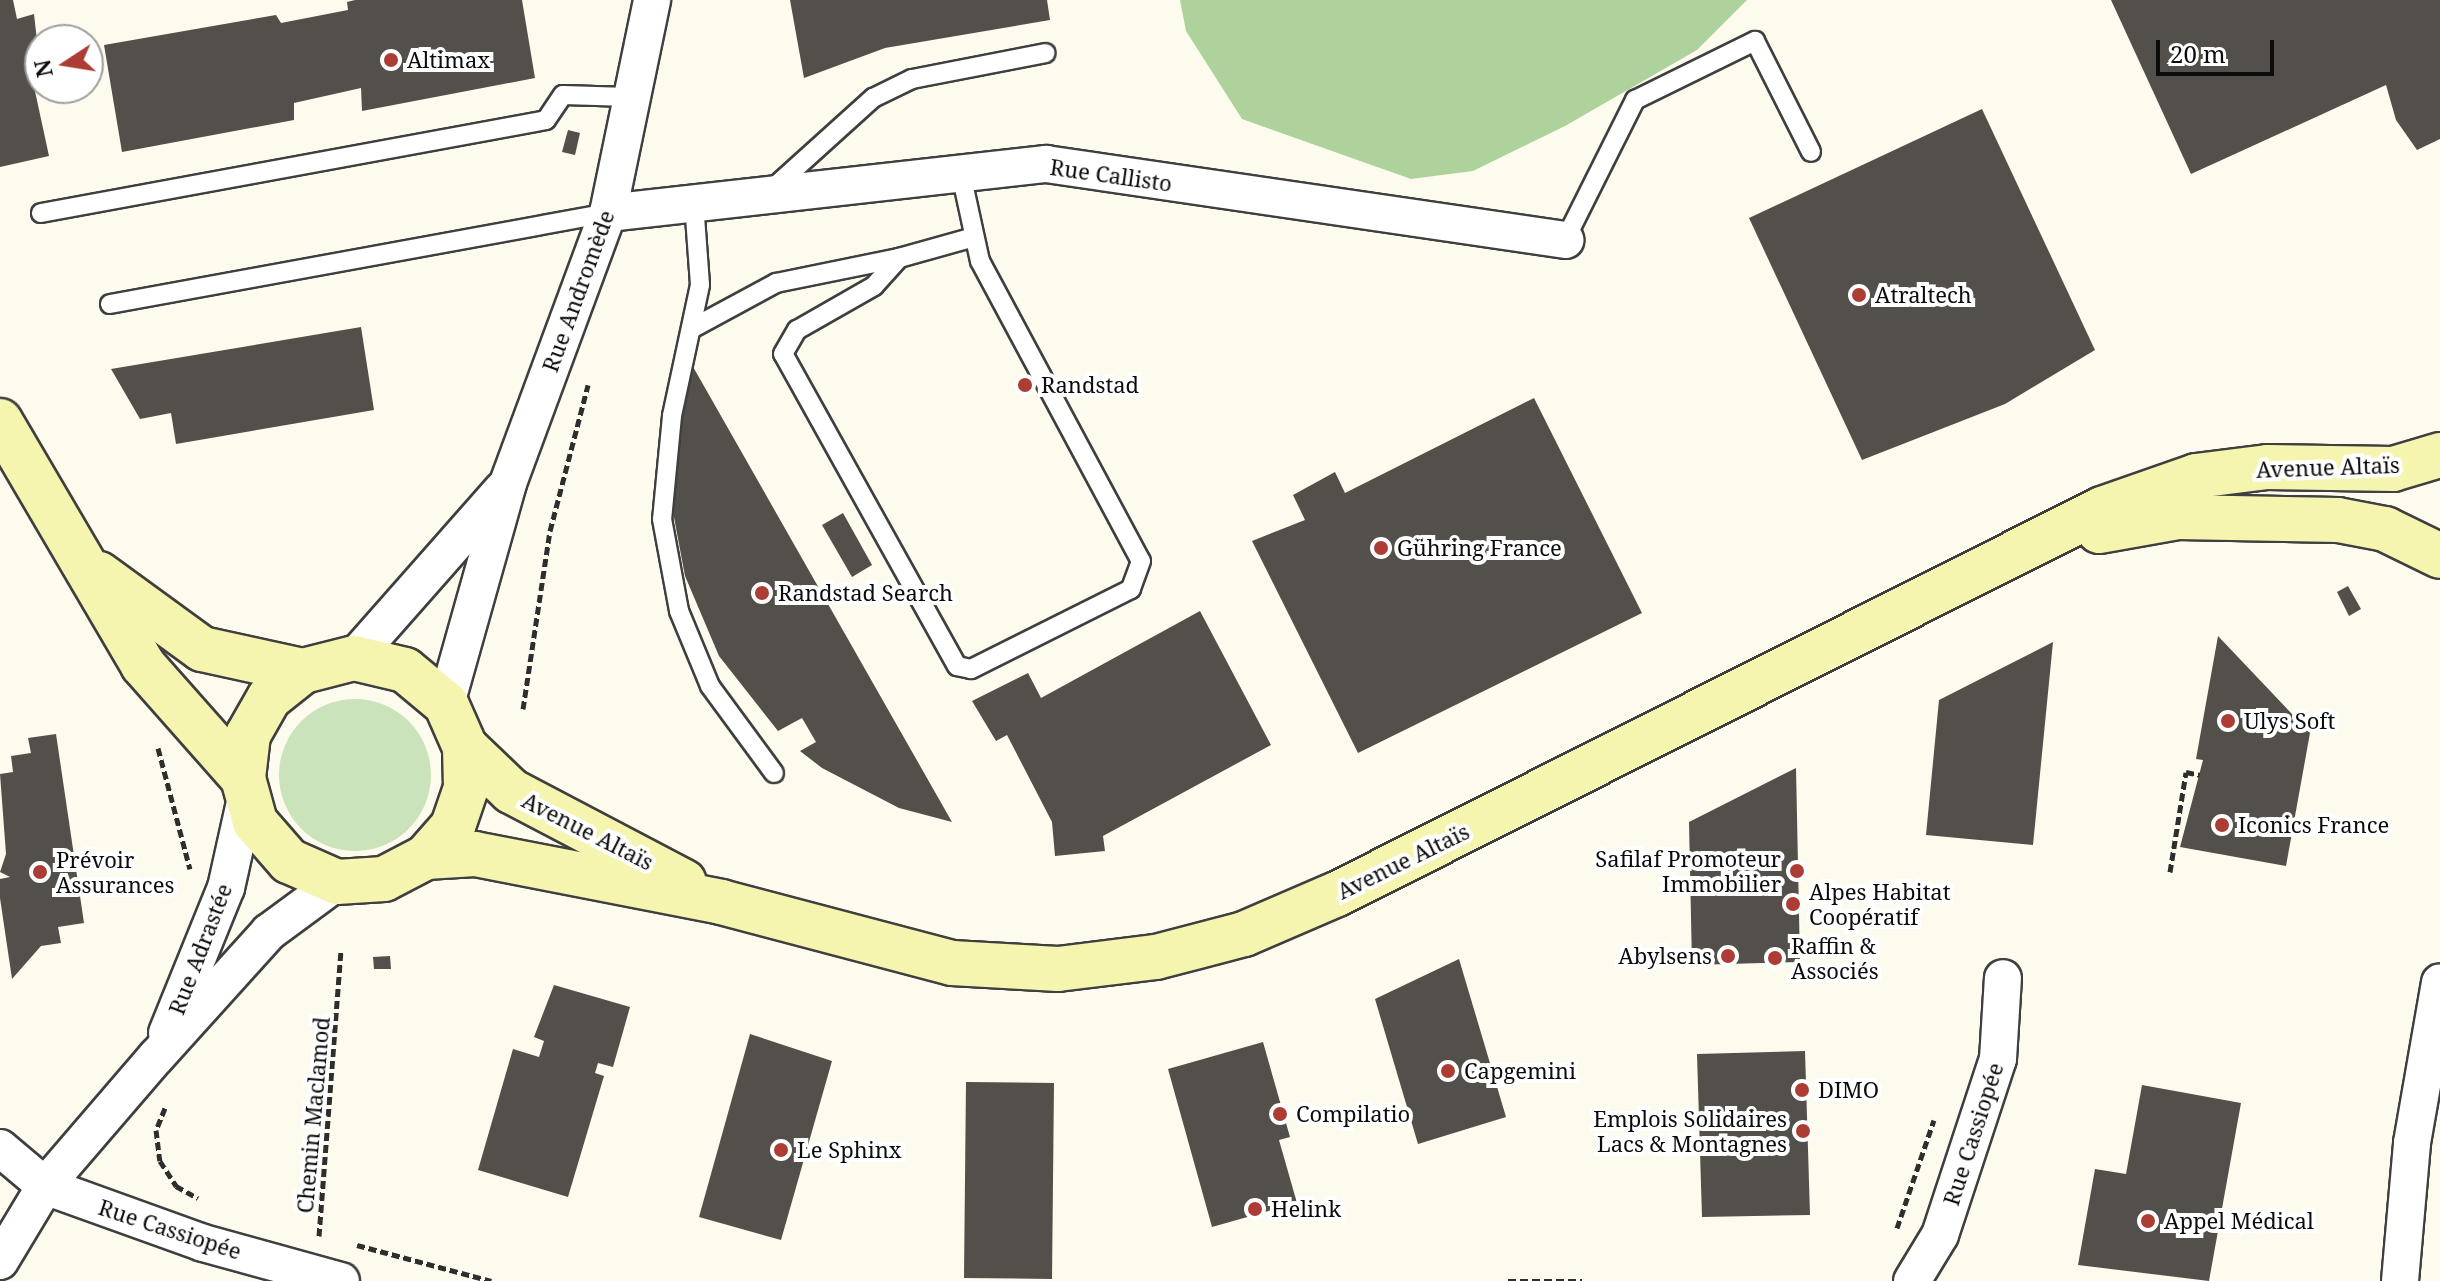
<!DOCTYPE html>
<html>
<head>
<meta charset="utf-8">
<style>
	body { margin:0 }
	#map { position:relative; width:2440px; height:1281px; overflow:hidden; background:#fdfbed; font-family:"Noto Serif",serif }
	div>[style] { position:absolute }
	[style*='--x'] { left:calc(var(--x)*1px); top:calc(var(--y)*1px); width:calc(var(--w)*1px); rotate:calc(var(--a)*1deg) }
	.green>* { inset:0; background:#cbe3bb }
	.round { border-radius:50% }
	.forest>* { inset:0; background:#aed29c }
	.building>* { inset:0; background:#534f4a }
	.path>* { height:5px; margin-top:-2.5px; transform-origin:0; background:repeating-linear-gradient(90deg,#2e2e2e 0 8px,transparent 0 12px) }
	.roads { filter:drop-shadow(2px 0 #3f3f3f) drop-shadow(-2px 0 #3f3f3f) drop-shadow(0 2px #3f3f3f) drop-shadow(0 -2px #3f3f3f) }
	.lane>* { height:18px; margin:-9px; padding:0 9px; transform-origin:9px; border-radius:9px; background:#fff }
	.street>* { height:36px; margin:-18px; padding:0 18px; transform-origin:18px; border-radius:18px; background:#fff }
	.secondary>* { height:44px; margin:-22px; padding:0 22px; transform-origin:22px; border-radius:22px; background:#f5f5b0 }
	.dots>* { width:22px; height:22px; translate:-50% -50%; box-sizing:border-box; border:4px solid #fff; border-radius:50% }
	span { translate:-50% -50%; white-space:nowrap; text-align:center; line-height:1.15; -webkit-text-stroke:8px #fff; paint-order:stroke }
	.poi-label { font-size:22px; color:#0c0c0c }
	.left { translate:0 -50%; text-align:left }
	.right { translate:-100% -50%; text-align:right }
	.street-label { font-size:22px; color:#0c0c0c }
	.north { position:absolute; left:24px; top:24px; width:80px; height:80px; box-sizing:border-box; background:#fff; border:2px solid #9e9e9e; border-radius:50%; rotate:258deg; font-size:22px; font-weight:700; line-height:32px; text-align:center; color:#0c0c0c }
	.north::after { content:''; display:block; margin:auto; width:28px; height:36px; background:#ab3d35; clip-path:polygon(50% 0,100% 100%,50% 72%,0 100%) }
	.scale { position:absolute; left:2156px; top:40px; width:118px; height:36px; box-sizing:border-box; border:4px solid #0c0c0c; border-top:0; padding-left:10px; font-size:24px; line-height:28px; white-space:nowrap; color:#0c0c0c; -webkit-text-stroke:6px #fff; paint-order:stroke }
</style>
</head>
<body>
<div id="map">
	<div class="green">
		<i class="round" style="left:279px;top:699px;width:152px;height:152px"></i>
	</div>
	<div class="forest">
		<i style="clip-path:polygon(1180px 0,1747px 0,1697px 50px,1565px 126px,1473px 171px,1411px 179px,1242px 119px,1186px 31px)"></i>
	</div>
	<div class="building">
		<i style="clip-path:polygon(0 0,13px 0,17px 19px,34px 14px,40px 67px,30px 68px,49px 156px,0 167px)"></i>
		<i style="clip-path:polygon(355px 0,522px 0,535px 78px,362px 111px,361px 88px,294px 103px,294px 120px,122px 152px,104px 45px,276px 15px,281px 23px,348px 10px,347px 2px)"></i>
		<i style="clip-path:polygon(790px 0,1047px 0,1050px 20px,885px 48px,804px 78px)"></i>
		<i style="clip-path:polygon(2111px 0,2440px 0,2440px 139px,2417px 150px,2396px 120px,2386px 85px,2191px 174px)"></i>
		<i style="clip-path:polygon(1982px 109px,2095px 350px,2005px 404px,1862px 460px,1749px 218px)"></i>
		<i style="clip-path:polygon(568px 130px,580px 133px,575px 155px,562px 152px)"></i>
		<i style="clip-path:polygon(361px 327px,374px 410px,176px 444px,171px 413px,140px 419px,111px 369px)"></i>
		<i style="clip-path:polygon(692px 365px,952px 822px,899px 808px,822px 768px,800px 751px,816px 742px,802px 718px,778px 731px,719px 656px,685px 576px,673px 512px,672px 468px)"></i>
		<i style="clip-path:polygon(1534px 398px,1642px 613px,1358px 753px,1252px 541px,1305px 520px,1293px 495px,1335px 472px,1345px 493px)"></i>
		<i style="clip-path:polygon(843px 513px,872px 565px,852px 577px,822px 525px)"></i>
		<i style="clip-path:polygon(2348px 586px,2361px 609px,2349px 616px,2337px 592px)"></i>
		<i style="clip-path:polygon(1200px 611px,1271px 745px,1103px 836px,1105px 851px,1055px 856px,1052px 822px,1007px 735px,996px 741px,972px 701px,1028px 673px,1041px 698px)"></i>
		<i style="clip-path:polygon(2218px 636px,2310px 733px,2286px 866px,2180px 847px,2203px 760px,2196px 759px)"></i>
		<i style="clip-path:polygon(2053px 642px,2033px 845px,1926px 835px,1939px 700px)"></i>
		<i style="clip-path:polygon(56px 734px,84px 923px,58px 927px,61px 943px,41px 946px,12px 979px,0 898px,0 879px,10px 877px,0 872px,6px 854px,0 774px,13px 772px,11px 756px,31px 753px,28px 738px)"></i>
		<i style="clip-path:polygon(1796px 768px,1800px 962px,1692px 965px,1689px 822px)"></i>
		<i style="clip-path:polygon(390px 956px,391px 969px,374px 969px,373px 957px)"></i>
		<i style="clip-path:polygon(1459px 959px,1506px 1117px,1418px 1144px,1375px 999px)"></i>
		<i style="clip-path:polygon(554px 985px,630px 1007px,613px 1067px,598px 1063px,595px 1073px,604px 1076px,568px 1197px,478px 1170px,513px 1049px,539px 1057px,544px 1041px,534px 1037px)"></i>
		<i style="clip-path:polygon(750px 1034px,832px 1061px,781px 1240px,699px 1217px)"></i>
		<i style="clip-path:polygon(1263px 1042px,1290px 1137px,1279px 1140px,1297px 1203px,1212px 1227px,1168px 1069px)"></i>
		<i style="clip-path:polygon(1805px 1051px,1810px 1215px,1702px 1217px,1697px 1054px)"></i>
		<i style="clip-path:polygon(966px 1082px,1054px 1083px,1052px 1279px,964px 1278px)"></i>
		<i style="clip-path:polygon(2142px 1085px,2241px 1103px,2209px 1281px,2078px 1265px,2095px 1169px,2126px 1174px)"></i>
	</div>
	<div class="path">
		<i style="--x:523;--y:709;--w:180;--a:-81.4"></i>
		<i style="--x:550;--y:531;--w:151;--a:-75.4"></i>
		<i style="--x:158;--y:748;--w:125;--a:75.2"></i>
		<i style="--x:2170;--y:872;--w:101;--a:-80.9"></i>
		<i style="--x:2186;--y:772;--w:14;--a:12"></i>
		<i style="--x:165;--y:1108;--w:24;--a:112"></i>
		<i style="--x:156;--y:1130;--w:31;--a:83"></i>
		<i style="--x:160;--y:1161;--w:30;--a:57"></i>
		<i style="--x:176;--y:1186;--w:25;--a:29"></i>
		<i style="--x:1897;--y:1228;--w:114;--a:-71.1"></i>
		<i style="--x:319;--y:1236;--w:285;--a:-85.6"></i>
		<i style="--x:357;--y:1245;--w:139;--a:15"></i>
		<i style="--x:1508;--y:1281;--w:74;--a:0"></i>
	</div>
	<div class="roads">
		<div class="lane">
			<i style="--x:961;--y:174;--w:89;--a:77.7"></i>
			<i style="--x:980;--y:261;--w:340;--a:61.8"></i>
			<i style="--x:1141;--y:561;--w:30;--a:110"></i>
			<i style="--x:1131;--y:589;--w:179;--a:153.4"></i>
			<i style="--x:971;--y:669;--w:14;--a:-168"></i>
			<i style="--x:957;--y:666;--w:357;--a:-119.1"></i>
			<i style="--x:783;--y:354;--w:28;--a:-60"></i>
			<i style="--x:797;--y:330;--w:89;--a:-29.7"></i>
			<i style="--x:874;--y:286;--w:38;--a:-48"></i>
			<i style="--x:899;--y:258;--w:78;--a:-15.6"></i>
			<i style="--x:770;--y:191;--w:139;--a:-42.1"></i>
			<i style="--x:873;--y:98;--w:43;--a:-26"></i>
			<i style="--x:912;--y:79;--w:136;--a:-11"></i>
			<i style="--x:694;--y:203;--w:82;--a:85.8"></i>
			<i style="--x:700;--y:285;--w:134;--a:102.1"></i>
			<i style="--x:672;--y:416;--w:103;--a:95.5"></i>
			<i style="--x:662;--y:519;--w:94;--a:79.5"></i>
			<i style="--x:679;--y:611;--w:81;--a:67.5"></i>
			<i style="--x:710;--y:686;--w:108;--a:53.7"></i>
			<i style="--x:41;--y:213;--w:513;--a:-10.43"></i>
			<i style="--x:546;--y:120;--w:30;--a:-56"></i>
			<i style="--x:563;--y:95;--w:66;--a:1.7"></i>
			<i style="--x:1565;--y:240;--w:157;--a:-63.4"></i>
			<i style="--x:1635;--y:100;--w:134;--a:-26.2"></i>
			<i style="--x:1755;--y:41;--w:124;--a:63.2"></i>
			<i style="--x:110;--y:304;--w:506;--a:-10.36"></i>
			<i style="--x:691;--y:329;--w:97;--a:-28.4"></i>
			<i style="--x:776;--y:283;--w:126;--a:-11.5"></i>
		</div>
		<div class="street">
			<i style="--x:608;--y:213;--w:441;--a:-6.4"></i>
			<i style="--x:1046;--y:164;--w:525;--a:8.33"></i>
			<i style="--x:354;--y:658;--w:224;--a:-48.6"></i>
			<i style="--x:446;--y:704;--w:230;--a:-74.3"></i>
			<i style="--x:508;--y:483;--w:288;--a:-69.7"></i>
			<i style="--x:608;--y:213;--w:217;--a:-78.3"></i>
			<i style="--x:167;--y:1033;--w:157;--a:-67.9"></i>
			<i style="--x:226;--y:888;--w:97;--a:-77.5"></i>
			<i style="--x:0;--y:1148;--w:59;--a:40.2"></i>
			<i style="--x:45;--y:1186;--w:168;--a:19.8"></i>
			<i style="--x:203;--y:1243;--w:143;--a:15.4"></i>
			<i style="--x:0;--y:1261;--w:87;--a:-59"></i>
			<i style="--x:45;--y:1186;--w:172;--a:-49.3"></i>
			<i style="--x:157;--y:1056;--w:167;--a:-47.9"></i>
			<i style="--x:269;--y:932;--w:84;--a:-36.3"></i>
			<i style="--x:1912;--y:1281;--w:54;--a:-58.7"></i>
			<i style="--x:1940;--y:1235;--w:185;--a:-71.8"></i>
			<i style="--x:1998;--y:1059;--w:81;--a:-86.5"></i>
			<i style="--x:2400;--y:1281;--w:139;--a:-85"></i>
			<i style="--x:2412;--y:1143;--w:163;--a:-80.1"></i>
		</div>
		<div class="secondary">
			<i style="--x:0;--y:421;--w:283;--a:59.6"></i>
			<i style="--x:143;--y:665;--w:151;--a:48.5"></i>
			<i style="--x:243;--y:778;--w:46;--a:74.7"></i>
			<i style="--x:255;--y:822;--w:52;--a:48.9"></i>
			<i style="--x:289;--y:861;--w:52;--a:23.6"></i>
			<i style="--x:337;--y:882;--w:47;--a:-3.7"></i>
			<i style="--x:384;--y:879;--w:47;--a:-27.6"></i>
			<i style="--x:426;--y:857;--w:41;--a:-48.9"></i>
			<i style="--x:453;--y:826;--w:40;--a:-71.1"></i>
			<i style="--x:466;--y:788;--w:41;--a:-91.4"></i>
			<i style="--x:465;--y:747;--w:47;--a:-113.8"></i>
			<i style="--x:446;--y:704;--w:53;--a:-140.3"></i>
			<i style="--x:405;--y:670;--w:52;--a:-166.8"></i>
			<i style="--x:354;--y:658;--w:53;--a:165.7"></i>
			<i style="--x:303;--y:671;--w:43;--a:141.5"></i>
			<i style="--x:269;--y:698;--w:43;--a:119.6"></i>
			<i style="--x:248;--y:735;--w:43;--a:96.6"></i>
			<i style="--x:2099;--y:531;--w:80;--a:-10"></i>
			<i style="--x:2178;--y:517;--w:160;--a:1.1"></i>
			<i style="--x:2338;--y:520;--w:48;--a:10.8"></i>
			<i style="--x:2385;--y:529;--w:61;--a:26.1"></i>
			<i style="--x:99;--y:574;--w:127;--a:36.1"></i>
			<i style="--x:202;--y:649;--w:103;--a:12.3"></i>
			<i style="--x:465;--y:747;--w:64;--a:43.7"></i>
			<i style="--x:511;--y:791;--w:195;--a:27.7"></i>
			<i style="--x:426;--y:857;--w:49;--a:-3.5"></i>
			<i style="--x:475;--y:854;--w:251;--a:11"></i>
			<i style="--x:721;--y:902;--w:239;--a:14.8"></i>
			<i style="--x:952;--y:963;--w:106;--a:3.2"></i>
			<i style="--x:1058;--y:969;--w:99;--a:-7"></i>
			<i style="--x:1156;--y:957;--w:91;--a:-14.6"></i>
			<i style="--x:1244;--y:934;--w:101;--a:-23.3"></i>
			<i style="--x:1337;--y:894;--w:856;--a:-26.71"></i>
			<i style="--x:2102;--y:509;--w:100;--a:-19.3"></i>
			<i style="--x:2196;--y:476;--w:72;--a:-7.2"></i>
			<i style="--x:2267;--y:467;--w:126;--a:0.9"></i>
			<i style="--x:2393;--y:469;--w:49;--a:-16.6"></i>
		</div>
	</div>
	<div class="dots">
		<i style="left:391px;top:60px;background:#ab3d35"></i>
		<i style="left:1859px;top:295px;background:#ab3d35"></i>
		<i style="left:1025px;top:385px;background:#ab3d35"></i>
		<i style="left:1381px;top:548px;background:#ab3d35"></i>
		<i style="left:762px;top:593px;background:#ab3d35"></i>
		<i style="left:2228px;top:721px;background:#ab3d35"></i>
		<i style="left:2222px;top:825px;background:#ab3d35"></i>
		<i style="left:1797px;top:871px;background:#ab3d35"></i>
		<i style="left:40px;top:872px;background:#ab3d35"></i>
		<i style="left:1793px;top:904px;background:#ab3d35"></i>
		<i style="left:1728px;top:956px;background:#ab3d35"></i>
		<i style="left:1775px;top:958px;background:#ab3d35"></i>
		<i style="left:1448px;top:1071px;background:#ab3d35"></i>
		<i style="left:1802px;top:1090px;background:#ab3d35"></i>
		<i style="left:1280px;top:1114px;background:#ab3d35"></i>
		<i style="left:1803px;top:1131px;background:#ab3d35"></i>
		<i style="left:781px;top:1150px;background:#ab3d35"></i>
		<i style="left:1255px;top:1209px;background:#ab3d35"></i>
		<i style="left:2148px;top:1221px;background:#ab3d35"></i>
	</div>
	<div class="poi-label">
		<span class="left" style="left:407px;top:60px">Altimax</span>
		<span class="left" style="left:1875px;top:295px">Atraltech</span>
		<span class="left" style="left:1041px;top:385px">Randstad</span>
		<span class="left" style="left:1397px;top:548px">Gühring France</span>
		<span class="left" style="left:778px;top:593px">Randstad Search</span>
		<span class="left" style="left:2244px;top:721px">Ulys Soft</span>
		<span class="left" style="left:2238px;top:825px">Iconics France</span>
		<span class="right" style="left:1781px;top:871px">Safilaf Promoteur<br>Immobilier</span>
		<span class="left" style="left:56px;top:872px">Prévoir<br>Assurances</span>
		<span class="left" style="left:1809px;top:904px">Alpes Habitat<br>Coopératif</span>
		<span class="left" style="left:1791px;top:958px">Raffin &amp;<br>Associés</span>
		<span class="right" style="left:1712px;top:956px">Abylsens</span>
		<span class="left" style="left:1464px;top:1071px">Capgemini</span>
		<span class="left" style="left:1818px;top:1090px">DIMO</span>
		<span class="left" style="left:1296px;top:1114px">Compilatio</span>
		<span class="right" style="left:1787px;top:1131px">Emplois Solidaires<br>Lacs &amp; Montagnes</span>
		<span class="left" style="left:797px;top:1150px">Le Sphinx</span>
		<span class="left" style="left:1271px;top:1209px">Helink</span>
		<span class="left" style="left:2164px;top:1221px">Appel Médical</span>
	</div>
	<div class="street-label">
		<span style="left:1111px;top:175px;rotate:8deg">Rue Callisto</span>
		<span style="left:578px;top:291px;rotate:-70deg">Rue Andromède</span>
		<span style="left:2328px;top:467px;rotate:-2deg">Avenue Altaïs</span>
		<span style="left:588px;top:831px;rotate:27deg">Avenue Altaïs</span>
		<span style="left:1403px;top:861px;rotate:-26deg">Avenue Altaïs</span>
		<span style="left:200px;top:949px;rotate:-69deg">Rue Adrastée</span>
		<span style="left:313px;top:1115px;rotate:-85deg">Chemin Maclamod</span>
		<span style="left:1973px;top:1134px;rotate:-72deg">Rue Cassiopée</span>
		<span style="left:170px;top:1229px;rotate:18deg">Rue Cassiopée</span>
	</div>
	<div class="north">N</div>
	<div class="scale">20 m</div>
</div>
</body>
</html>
